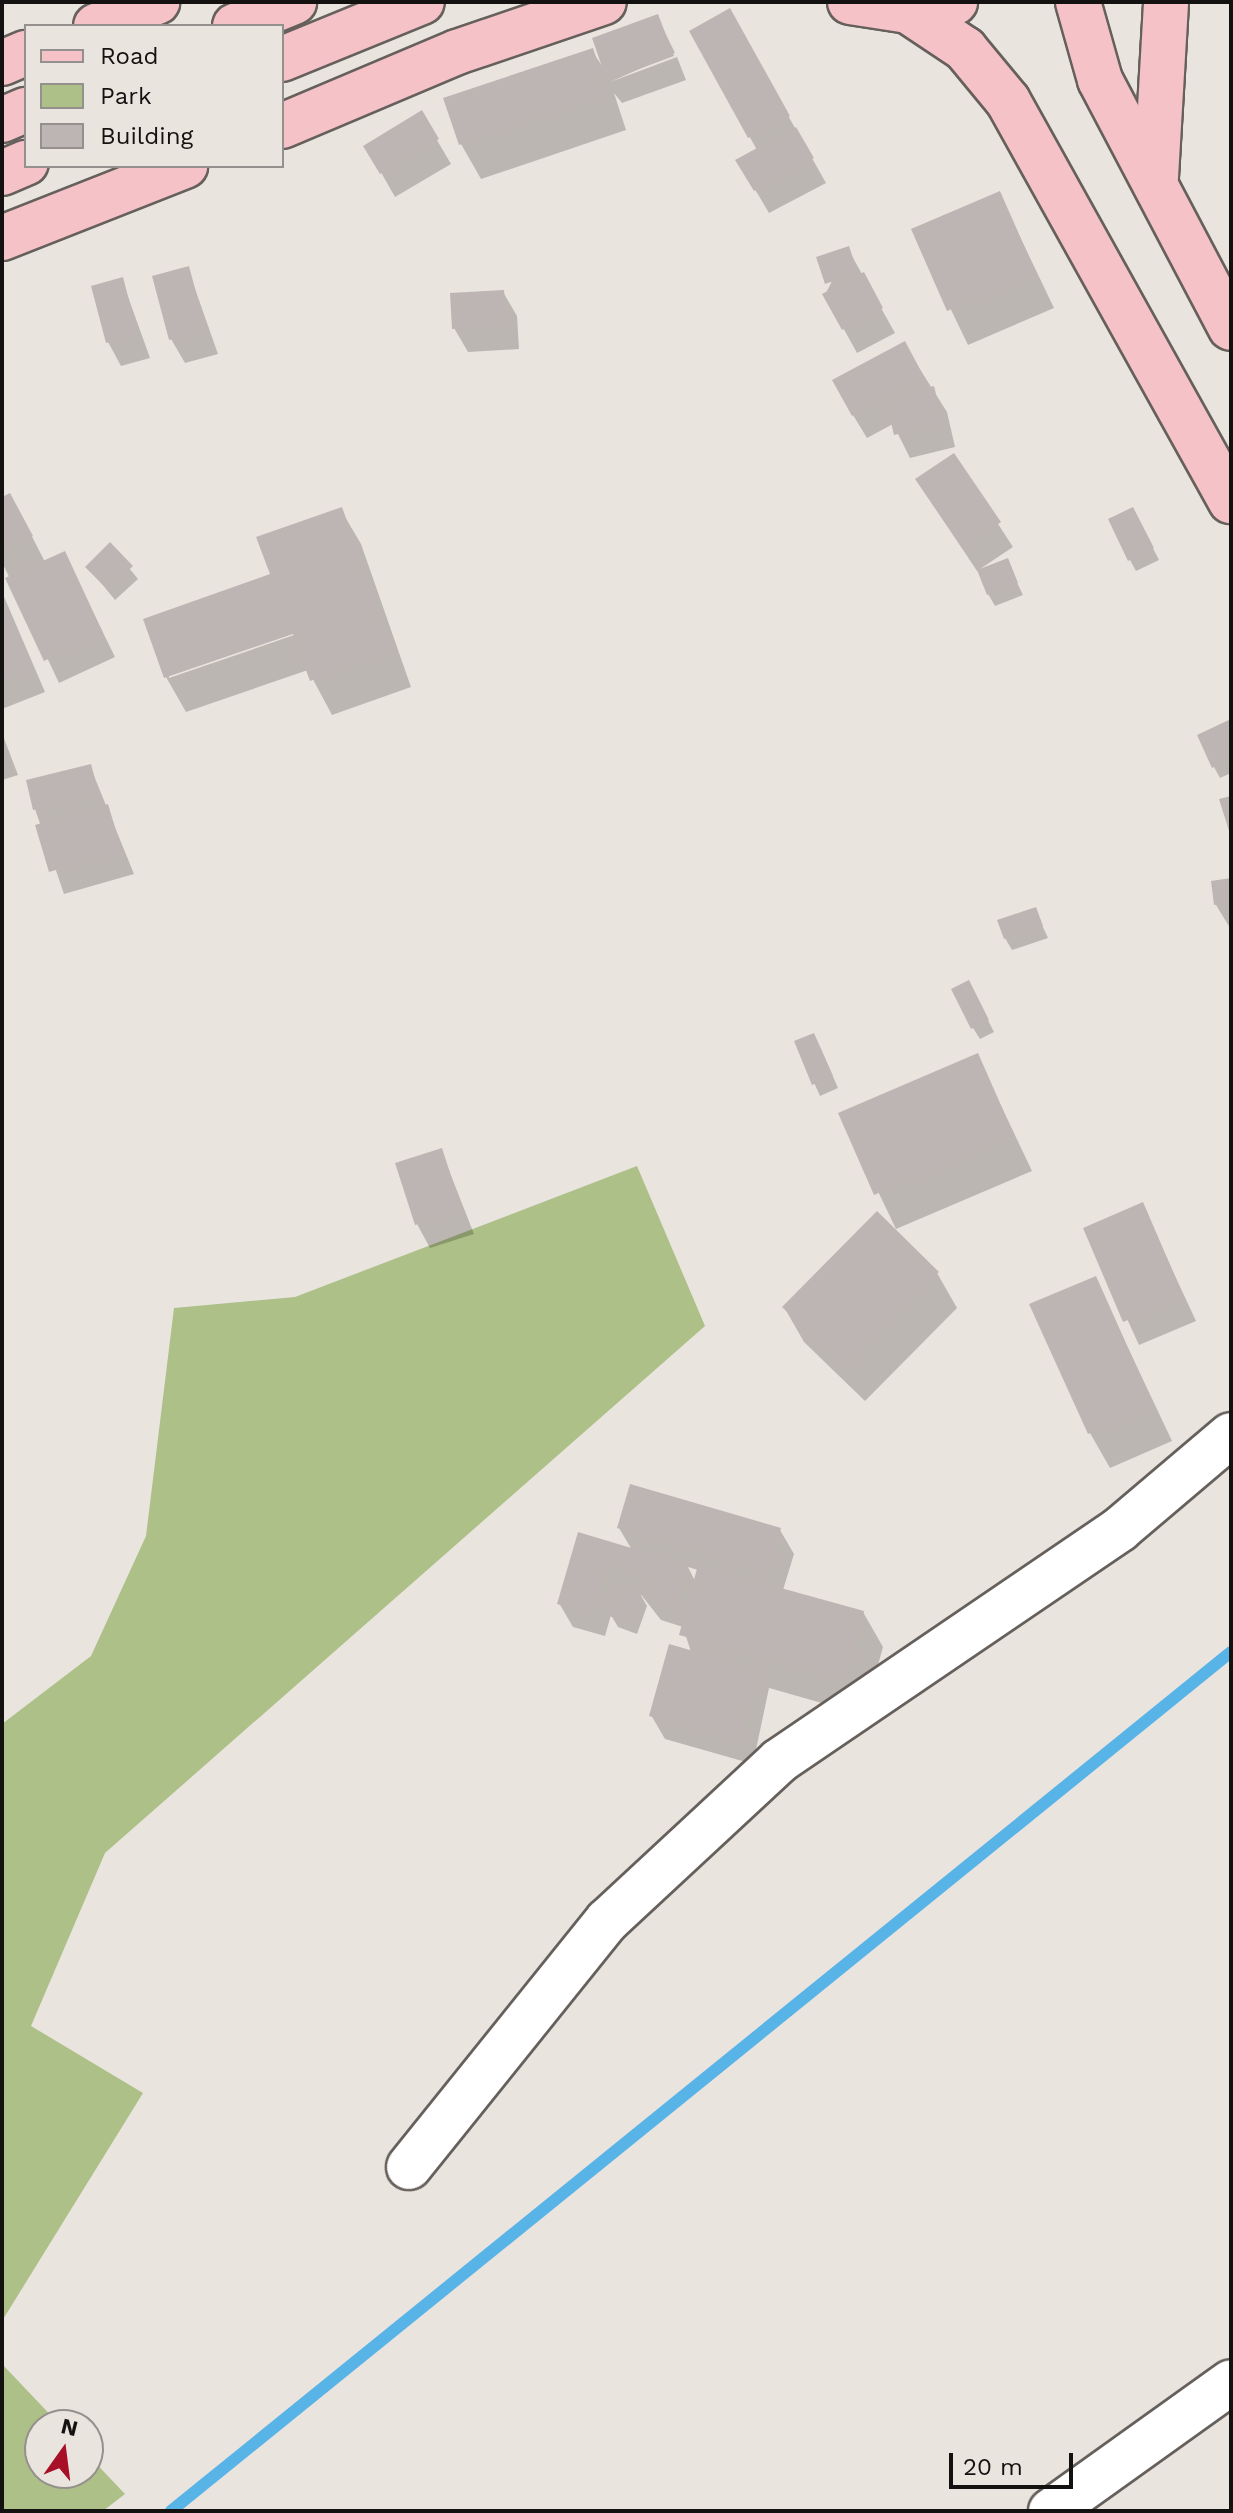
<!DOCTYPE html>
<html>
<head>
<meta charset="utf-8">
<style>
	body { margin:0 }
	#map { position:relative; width:1233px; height:2513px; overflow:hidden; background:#eae4df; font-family:"Work Sans",sans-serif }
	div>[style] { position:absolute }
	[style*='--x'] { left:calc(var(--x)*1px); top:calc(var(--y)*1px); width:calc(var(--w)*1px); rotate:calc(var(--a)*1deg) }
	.green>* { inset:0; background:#adc087 }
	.shadow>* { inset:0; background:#0003 }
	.stream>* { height:12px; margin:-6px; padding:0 6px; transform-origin:6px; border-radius:6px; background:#58b3e7 }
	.building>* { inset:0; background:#bdb5b3 }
	.roads { filter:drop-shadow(2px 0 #66605c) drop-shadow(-2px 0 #66605c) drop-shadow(0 2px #66605c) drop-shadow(0 -2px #66605c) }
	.minor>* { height:44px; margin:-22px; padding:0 22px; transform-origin:22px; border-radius:22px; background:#fff }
	.major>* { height:44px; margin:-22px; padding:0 22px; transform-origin:22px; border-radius:22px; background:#f5c2c7 }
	span { translate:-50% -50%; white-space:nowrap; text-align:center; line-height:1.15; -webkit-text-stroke:7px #eae4df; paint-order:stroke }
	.frame { position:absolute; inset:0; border:4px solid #141211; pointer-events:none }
	.legend { position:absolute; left:24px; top:24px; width:260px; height:144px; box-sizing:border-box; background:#eae4df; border:2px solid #94908d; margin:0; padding:10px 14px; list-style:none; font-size:24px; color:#141211 }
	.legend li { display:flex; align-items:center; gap:16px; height:40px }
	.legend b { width:40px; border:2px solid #94908d }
	.north { position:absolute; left:24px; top:2409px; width:80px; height:80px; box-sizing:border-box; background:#eae4df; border:2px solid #94908d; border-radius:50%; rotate:14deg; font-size:22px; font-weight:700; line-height:32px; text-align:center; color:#141211 }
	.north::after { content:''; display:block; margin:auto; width:28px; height:36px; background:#a71026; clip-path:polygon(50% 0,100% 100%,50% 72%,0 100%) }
	.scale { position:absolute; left:949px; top:2453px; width:124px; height:36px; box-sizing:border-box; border:4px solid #141211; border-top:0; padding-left:10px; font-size:24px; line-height:28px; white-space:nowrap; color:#141211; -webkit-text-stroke:6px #eae4df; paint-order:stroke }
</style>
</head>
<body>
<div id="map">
	<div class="green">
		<i style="clip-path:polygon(637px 1166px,705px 1326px,105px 1853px,31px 2026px,143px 2093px,2px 2321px,2px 1724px,91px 1656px,146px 1536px,174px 1308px,295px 1297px)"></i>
		<i style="clip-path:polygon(2px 2364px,60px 2425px,40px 2425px,40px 2473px,88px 2473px,88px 2455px,125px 2494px,103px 2511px,2px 2511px)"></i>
	</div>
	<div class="shadow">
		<i style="clip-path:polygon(729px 11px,826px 183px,769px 213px,738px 161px,757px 150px,691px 32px)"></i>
		<i style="clip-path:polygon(657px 16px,675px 53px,610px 82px,677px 57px,686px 80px,622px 103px,614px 93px,626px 130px,481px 179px,461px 144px,592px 51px,605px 70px)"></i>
		<i style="clip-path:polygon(421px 113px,451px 164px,395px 197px,366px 146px)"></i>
		<i style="clip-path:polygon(999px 193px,1054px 308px,968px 345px,913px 231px)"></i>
		<i style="clip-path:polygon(848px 249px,895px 333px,857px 353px,825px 295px)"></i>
		<i style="clip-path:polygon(188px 269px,218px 354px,185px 363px,171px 339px)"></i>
		<i style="clip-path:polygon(122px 280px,150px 358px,121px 366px,108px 342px)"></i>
		<i style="clip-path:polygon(503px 292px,517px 316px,519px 349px,468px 352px,454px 328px)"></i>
		<i style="clip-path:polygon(904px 344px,947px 412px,955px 447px,910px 458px,893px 424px,867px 438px,853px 415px)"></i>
		<i style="clip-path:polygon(954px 456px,1013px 547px,977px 571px,932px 503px)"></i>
		<i style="clip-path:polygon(2px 499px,23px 519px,45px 562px,64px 553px,115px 657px,59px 683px,2px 562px)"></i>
		<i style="clip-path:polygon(evenodd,341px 510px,361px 544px,411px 687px,332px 715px,308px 670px,186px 712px,166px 677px,341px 510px,302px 628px,303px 632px,169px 678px,169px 674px,302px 628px)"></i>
		<i style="clip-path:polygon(1139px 521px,1159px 560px,1136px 571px,1130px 560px)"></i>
		<i style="clip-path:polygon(110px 545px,138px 579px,115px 600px,88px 567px)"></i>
		<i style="clip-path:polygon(1007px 561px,1023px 595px,995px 606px,988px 594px)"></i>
		<i style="clip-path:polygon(2px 592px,45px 692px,2px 709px)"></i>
		<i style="clip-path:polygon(1231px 722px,1231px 773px,1220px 778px,1214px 767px)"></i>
		<i style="clip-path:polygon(2px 733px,18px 775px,2px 780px)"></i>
		<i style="clip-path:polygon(90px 766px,134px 874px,64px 894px,35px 809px)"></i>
		<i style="clip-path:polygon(1231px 880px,1231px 928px,1230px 928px,1216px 905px)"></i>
		<i style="clip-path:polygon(1035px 910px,1048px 938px,1012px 950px,1005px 938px)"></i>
		<i style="clip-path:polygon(974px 993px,994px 1032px,980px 1039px,973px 1028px)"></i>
		<i style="clip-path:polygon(796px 1042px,820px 1047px,838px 1088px,820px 1096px)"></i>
		<i style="clip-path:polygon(977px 1055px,1032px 1171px,896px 1229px,841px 1114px)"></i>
		<i style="clip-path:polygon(441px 1150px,474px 1234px,430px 1248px,417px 1224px)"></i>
		<i style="clip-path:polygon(1142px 1205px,1196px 1321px,1139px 1345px,1086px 1229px)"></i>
		<i style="clip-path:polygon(937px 1273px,957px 1308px,865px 1401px,804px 1342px,784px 1307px)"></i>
		<i style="clip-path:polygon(1095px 1278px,1172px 1441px,1110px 1468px,1090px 1433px)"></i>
		<i style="clip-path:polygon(evenodd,619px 1528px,780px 1530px,794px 1554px,783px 1590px,863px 1612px,883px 1647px,864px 1715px,769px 1688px,753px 1764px,665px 1739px,651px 1715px,691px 1652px,683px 1627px,661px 1620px,639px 1592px,647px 1606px,637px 1634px,618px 1627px,611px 1615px,605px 1636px,573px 1627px,559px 1603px,580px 1534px,632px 1550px,619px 1528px,688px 1567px,698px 1570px,695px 1581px,688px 1567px)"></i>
	</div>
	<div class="stream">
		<i style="--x:171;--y:2511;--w:1364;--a:-39.02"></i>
	</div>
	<div class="building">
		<i style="clip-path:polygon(730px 8px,790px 116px,748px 138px,689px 31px)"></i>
		<i style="clip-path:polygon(658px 14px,674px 56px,607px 81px,592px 38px)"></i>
		<i style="clip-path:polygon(593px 48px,608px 95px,459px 145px,443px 98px)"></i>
		<i style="clip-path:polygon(422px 110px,439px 139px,380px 174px,363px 146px)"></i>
		<i style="clip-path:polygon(796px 127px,814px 158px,754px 191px,735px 160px)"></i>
		<i style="clip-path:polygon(1000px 191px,1036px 273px,947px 311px,911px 229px)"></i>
		<i style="clip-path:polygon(849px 246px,858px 273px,825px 284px,816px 257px)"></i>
		<i style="clip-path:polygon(189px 266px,206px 330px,169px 340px,152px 276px)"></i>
		<i style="clip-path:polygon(864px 272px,883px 308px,842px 330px,822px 294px)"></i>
		<i style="clip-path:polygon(123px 277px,138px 335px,106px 343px,91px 286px)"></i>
		<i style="clip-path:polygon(504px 290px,507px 326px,452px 329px,450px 293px)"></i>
		<i style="clip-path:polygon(905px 341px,924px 377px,852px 416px,832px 380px)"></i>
		<i style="clip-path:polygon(934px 386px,943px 423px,894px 435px,885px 398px)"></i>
		<i style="clip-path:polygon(954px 453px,1001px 522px,962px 548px,915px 479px)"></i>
		<i style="clip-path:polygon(10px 493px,33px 536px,2px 551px,2px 497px)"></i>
		<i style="clip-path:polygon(342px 507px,393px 652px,310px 681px,293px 634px,164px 678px,143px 619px,270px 574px,256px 537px)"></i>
		<i style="clip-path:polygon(1133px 507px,1154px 548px,1128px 561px,1108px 519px)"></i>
		<i style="clip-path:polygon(110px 542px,133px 566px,108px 590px,85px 567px)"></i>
		<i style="clip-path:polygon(65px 551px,103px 633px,44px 661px,5px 578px)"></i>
		<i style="clip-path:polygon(1008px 558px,1018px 583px,987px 595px,977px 570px)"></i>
		<i style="clip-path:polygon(2px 595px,33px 668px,2px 680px)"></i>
		<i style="clip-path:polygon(1231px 719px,1231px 759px,1212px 768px,1197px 735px)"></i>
		<i style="clip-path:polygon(91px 764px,99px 794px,33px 810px,26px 780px)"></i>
		<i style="clip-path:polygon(1231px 796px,1231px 834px,1230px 834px,1219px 799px)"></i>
		<i style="clip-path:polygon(108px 804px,122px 851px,49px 872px,35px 825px)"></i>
		<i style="clip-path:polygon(1231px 878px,1231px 903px,1214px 905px,1211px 881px)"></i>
		<i style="clip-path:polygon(1036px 907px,1043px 926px,1004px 939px,997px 920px)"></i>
		<i style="clip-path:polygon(969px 980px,989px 1020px,971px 1029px,951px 989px)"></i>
		<i style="clip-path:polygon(814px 1033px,833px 1076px,812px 1085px,794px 1041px)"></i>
		<i style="clip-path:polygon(978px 1053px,1014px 1135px,874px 1195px,838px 1113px)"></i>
		<i style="clip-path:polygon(442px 1148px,462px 1210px,415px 1225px,395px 1163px)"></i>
		<i style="clip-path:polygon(1143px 1202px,1184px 1297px,1123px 1322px,1083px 1228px)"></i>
		<i style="clip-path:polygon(877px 1211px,939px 1272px,844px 1368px,782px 1307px)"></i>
		<i style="clip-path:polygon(1096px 1276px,1154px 1406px,1088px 1434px,1029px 1304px)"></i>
		<i style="clip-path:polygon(630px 1484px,781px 1528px,769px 1572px,617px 1528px)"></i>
		<i style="clip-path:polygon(578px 1532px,688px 1565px,676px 1606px,645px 1597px,651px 1577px,606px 1564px,592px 1614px,557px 1604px)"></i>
		<i style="clip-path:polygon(698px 1565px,864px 1611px,845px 1681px,679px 1635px)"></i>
		<i style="clip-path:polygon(621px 1585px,642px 1593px,631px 1623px,609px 1616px)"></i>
		<i style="clip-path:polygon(669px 1644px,760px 1670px,740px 1741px,649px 1716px)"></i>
	</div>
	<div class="roads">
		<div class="minor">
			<i style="--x:409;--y:2167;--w:316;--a:-51.2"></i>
			<i style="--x:607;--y:1921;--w:235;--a:-42.9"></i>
			<i style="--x:779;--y:1761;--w:412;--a:-34.2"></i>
			<i style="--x:1120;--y:1529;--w:145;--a:-40.3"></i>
			<i style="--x:1051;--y:2511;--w:221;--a:-35.6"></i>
		</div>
		<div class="major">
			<i style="--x:850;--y:2;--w:59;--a:8.8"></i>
			<i style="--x:908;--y:11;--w:48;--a:-10.8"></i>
			<i style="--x:1078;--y:2;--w:81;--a:74.2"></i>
			<i style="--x:1100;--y:80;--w:280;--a:62.2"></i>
			<i style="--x:908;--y:11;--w:69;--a:33.7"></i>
			<i style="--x:965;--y:49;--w:67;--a:50.4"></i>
			<i style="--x:1008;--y:101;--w:458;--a:60.9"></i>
			<i style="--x:96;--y:26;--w:66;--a:-21.5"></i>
			<i style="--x:235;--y:26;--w:64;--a:-22.1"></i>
			<i style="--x:282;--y:59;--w:151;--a:-22.2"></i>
			<i style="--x:2;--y:63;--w:26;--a:-23"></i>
			<i style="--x:2;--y:120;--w:26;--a:-23"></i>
			<i style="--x:282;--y:126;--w:190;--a:-22.9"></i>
			<i style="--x:457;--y:52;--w:155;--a:-18.8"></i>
			<i style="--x:2;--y:173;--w:26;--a:-23"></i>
			<i style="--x:1156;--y:177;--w:175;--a:-86.7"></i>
			<i style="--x:2;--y:238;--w:197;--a:-21.5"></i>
		</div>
	</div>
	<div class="frame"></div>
	<ul class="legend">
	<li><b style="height:10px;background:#f5c2c7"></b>Road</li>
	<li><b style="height:22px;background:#adc087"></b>Park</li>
	<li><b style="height:22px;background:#bdb5b3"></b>Building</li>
	</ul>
	<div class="north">N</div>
	<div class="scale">20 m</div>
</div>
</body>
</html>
